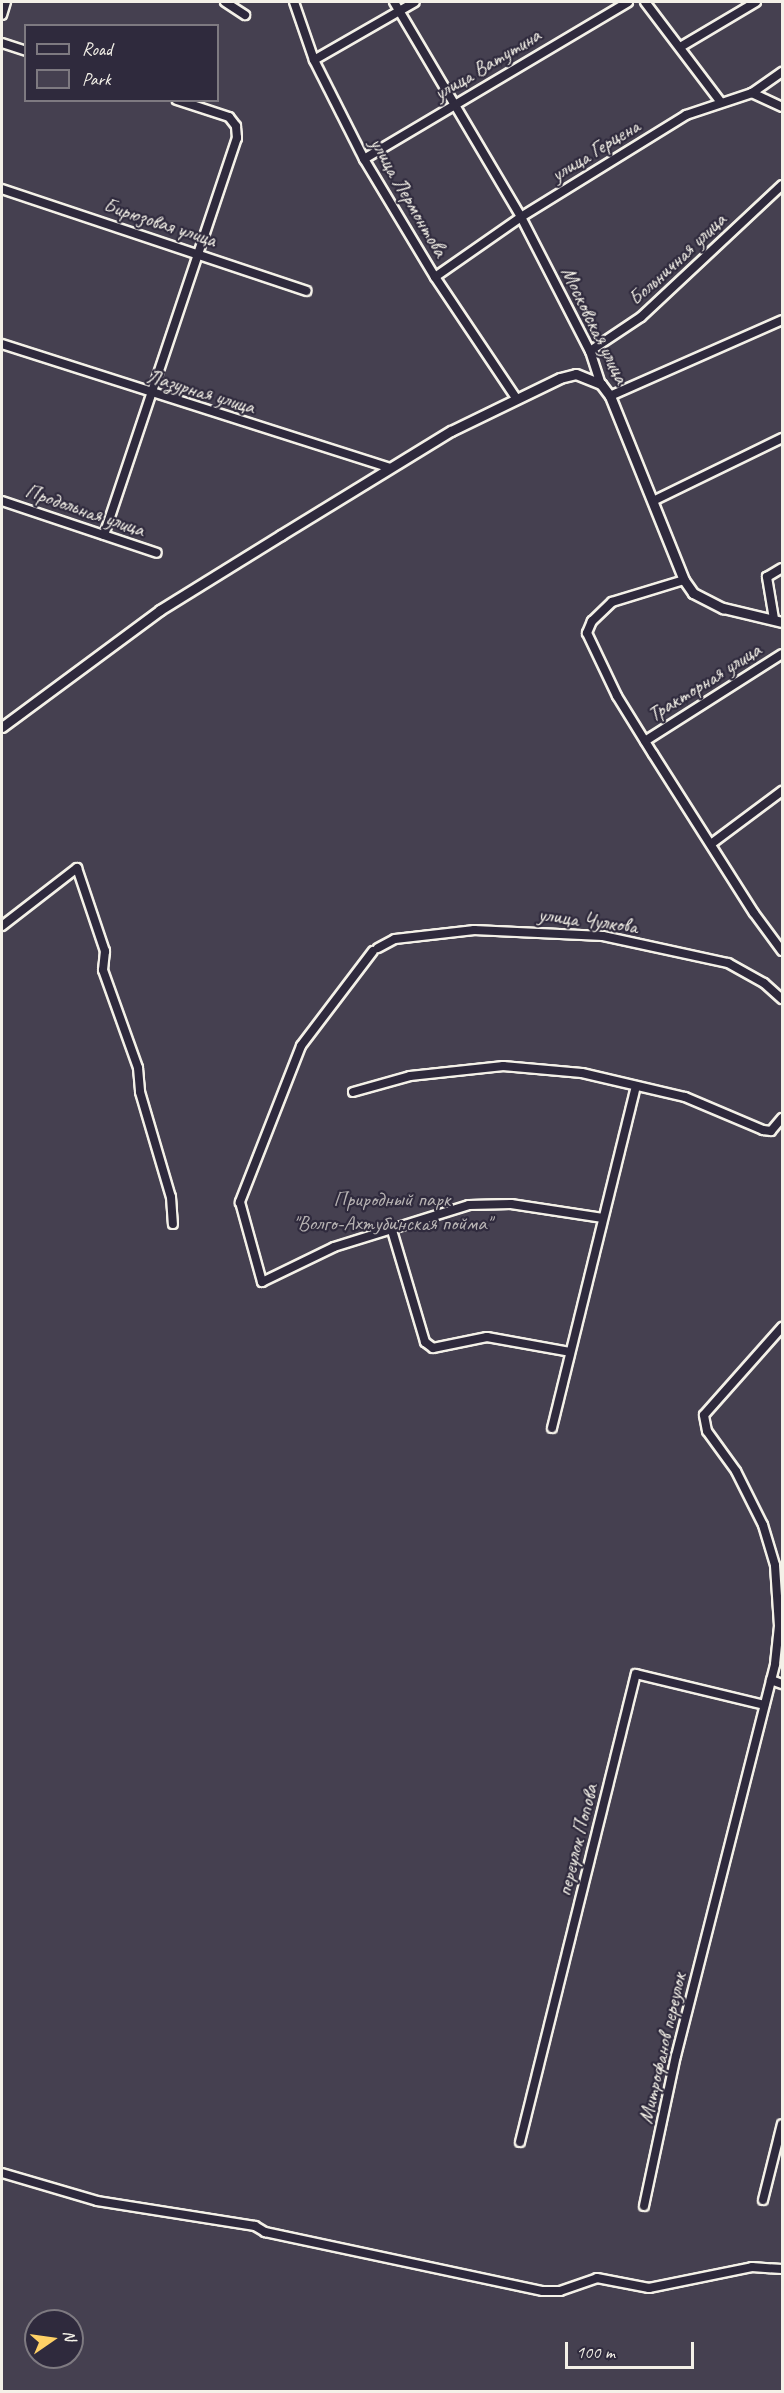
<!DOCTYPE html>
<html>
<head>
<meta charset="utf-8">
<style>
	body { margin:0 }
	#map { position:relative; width:784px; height:2393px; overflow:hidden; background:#2f2a3d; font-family:Caveat,sans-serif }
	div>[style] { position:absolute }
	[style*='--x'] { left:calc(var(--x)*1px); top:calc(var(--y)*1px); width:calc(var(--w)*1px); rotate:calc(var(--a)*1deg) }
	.green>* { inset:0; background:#454050 }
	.roads { filter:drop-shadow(2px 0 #f4f1e8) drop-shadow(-2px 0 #f4f1e8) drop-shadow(0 2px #f4f1e8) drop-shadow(0 -2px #f4f1e8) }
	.minor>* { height:8px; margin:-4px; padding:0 4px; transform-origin:4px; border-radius:4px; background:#2f2a3d }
	.tertiary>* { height:9px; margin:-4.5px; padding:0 4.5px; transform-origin:4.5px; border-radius:4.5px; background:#2f2a3d }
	span { translate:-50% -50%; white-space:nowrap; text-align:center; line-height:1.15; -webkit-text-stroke:4.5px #2f2a3d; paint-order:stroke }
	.street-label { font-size:21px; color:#f4f1e8 }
	.park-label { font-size:21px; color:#b7b3b3 }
	.frame { position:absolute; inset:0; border:3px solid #f4f1e8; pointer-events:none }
	.legend { position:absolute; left:24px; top:24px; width:195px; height:78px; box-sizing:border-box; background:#2f2a3d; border:2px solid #7e7a81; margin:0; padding:8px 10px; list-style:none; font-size:18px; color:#f4f1e8 }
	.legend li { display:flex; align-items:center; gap:12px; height:30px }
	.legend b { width:30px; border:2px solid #7e7a81 }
	.north { position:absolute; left:24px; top:2309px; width:60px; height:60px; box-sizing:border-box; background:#2f2a3d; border:2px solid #7e7a81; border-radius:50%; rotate:77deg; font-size:16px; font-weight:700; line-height:24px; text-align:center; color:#f4f1e8 }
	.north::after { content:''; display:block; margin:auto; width:21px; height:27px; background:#ffd166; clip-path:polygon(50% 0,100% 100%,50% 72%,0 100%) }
	.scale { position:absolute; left:565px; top:2342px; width:129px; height:27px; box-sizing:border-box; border:3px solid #f4f1e8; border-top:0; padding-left:8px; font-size:18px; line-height:21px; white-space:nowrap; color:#f4f1e8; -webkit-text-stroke:4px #2f2a3d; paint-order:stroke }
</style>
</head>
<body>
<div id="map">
	<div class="green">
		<i style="clip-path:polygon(evenodd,2px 2px,782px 2px,782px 2391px,2px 2392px,2px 2px,26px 26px,218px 26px,218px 100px,26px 100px,26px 26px,2px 2px,36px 2321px,72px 2321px,72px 2357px,36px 2357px,36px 2321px)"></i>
	</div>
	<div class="roads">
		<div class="minor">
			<i style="--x:225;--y:2;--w:24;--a:33"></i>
			<i style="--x:294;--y:2;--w:61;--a:71"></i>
			<i style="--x:314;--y:60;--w:111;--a:63.2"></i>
			<i style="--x:364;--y:159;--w:138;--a:59"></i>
			<i style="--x:435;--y:277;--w:146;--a:56.2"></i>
			<i style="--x:394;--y:2;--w:250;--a:59.4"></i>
			<i style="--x:521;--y:217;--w:151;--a:62.8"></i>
			<i style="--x:590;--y:351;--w:35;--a:72"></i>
			<i style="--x:645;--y:2;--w:124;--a:52.9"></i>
			<i style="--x:2;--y:15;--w:14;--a:-73"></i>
			<i style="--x:2;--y:43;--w:25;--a:18"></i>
			<i style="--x:682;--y:46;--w:86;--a:-30.7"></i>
			<i style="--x:314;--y:60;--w:116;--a:-29.9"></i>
			<i style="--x:752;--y:93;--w:33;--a:25"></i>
			<i style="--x:364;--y:159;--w:307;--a:-30.7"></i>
			<i style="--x:2;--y:189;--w:321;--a:18.5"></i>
			<i style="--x:435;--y:277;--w:105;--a:-34.9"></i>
			<i style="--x:521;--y:217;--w:194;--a:-31.7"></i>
			<i style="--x:686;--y:115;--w:70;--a:-18.4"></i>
			<i style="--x:752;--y:93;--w:37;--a:-35"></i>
			<i style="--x:2;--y:344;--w:407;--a:17.7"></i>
			<i style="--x:590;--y:351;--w:61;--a:-33.7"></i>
			<i style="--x:641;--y:317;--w:193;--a:-43.1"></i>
			<i style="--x:610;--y:396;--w:188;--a:-23.8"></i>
			<i style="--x:2;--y:501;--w:163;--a:18.5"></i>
			<i style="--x:653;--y:501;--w:144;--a:-26"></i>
			<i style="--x:104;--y:535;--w:419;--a:-71.5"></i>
			<i style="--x:237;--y:138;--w:12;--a:-95"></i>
			<i style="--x:236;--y:126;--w:11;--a:-128"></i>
			<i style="--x:229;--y:117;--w:55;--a:-161.9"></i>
			<i style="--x:684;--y:580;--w:75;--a:163"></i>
			<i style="--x:612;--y:602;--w:28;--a:136"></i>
			<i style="--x:592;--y:621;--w:13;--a:113"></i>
			<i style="--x:587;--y:633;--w:70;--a:64.5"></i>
			<i style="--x:617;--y:696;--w:68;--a:58.2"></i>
			<i style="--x:653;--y:754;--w:188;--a:57.6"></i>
			<i style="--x:754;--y:913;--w:47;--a:53.6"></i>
			<i style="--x:774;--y:619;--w:43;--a:-99.5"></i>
			<i style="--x:767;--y:577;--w:17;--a:-31"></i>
			<i style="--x:645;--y:741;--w:162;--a:-32.4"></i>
			<i style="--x:711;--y:844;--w:89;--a:-36.7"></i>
			<i style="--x:2;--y:926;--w:95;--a:-37.7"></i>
			<i style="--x:77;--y:868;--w:88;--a:71.4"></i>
			<i style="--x:105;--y:951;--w:19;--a:96"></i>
			<i style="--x:103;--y:970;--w:104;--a:70.3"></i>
			<i style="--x:138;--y:1068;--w:24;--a:85"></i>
			<i style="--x:140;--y:1092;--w:109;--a:73.6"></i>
			<i style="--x:171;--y:1197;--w:27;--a:86"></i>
			<i style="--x:378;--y:948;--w:19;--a:-28"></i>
			<i style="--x:395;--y:939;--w:80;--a:-6.5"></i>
			<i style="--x:474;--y:930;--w:129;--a:2.7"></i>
			<i style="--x:603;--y:936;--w:128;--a:12.2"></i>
			<i style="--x:728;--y:963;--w:41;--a:29.1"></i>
			<i style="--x:764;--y:983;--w:24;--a:42"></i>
			<i style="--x:373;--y:951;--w:119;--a:127.2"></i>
			<i style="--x:301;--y:1046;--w:168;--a:111.4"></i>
			<i style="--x:240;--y:1202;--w:83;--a:74.6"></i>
			<i style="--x:262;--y:1282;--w:80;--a:-25.9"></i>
			<i style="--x:334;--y:1247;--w:141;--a:-17.3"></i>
			<i style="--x:469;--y:1205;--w:42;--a:-1.4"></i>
			<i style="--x:511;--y:1204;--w:93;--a:8.7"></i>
			<i style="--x:353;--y:1092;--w:59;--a:-15.7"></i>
			<i style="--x:410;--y:1076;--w:94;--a:-6.1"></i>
			<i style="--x:503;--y:1066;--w:79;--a:5.1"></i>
			<i style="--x:582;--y:1073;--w:106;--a:13.1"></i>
			<i style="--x:685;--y:1097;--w:85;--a:22.9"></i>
			<i style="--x:763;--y:1130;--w:8;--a:7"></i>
			<i style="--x:771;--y:1131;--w:17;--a:-50"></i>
			<i style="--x:391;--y:1227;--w:120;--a:73.5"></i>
			<i style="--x:425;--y:1342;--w:10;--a:37"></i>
			<i style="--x:433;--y:1348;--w:55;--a:-11.5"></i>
			<i style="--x:487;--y:1337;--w:84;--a:10.2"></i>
			<i style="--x:552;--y:1428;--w:352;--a:-76.2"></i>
			<i style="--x:771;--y:1680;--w:12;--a:20"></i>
			<i style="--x:520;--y:2142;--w:482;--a:-76.1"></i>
			<i style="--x:636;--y:1674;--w:132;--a:13.6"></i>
			<i style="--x:2;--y:2173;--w:99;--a:16.4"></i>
			<i style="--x:97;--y:2201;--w:160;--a:9"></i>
			<i style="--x:255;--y:2226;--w:12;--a:31"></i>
			<i style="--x:265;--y:2232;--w:284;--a:12"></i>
			<i style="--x:543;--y:2291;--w:17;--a:0"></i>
			<i style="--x:560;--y:2291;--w:39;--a:-19"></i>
			<i style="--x:597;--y:2278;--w:53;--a:10.9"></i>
			<i style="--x:649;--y:2288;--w:105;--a:-11.5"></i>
			<i style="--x:752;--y:2267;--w:30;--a:4"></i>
			<i style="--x:763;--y:2200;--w:78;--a:-76"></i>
			<i style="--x:644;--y:2206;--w:153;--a:-78"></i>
			<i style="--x:676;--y:2056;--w:404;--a:-75.8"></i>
			<i style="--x:775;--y:1664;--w:38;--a:-84"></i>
			<i style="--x:779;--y:1626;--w:61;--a:-93.8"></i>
			<i style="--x:775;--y:1565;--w:42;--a:-106.7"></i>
			<i style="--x:763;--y:1525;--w:60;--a:-116.6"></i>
			<i style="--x:736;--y:1471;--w:49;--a:-125.9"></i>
			<i style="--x:707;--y:1431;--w:16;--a:-101"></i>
			<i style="--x:704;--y:1415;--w:118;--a:-48.4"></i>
		</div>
		<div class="tertiary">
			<i style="--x:2;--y:727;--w:197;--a:-36.5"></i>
			<i style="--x:160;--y:610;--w:142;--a:-31.8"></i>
			<i style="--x:281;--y:535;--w:199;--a:-31.5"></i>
			<i style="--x:451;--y:431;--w:121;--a:-25.9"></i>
			<i style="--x:560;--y:378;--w:16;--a:-14"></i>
			<i style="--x:576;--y:374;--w:27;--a:22"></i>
			<i style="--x:601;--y:384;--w:15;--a:53"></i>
			<i style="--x:610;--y:396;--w:198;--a:68.1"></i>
			<i style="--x:684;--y:580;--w:16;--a:55"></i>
			<i style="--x:693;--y:593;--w:34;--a:27"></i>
			<i style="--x:723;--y:608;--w:61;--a:13.3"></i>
		</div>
	</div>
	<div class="street-label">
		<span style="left:487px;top:64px;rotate:-31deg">улица Ватутина</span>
		<span style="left:595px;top:150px;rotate:-32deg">улица Герцена</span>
		<span style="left:409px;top:197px;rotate:60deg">улица Лермонтова</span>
		<span style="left:160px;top:222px;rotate:18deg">Бирюзовая улица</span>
		<span style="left:677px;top:259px;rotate:-43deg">Больничная улица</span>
		<span style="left:595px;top:325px;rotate:64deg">Московская улица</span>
		<span style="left:201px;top:391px;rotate:17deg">Лазурная улица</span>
		<span style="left:85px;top:510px;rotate:19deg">Продольная улица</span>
		<span style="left:704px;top:682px;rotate:-32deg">Тракторная улица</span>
		<span style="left:588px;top:920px;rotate:7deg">улица Чулкова</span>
		<span style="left:577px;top:1840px;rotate:-76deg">переулок Попова</span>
		<span style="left:662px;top:2048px;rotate:-77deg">Митрофанов переулок</span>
	</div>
	<div class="park-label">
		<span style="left:392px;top:1211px">Природный парк<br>"Волго-Ахтубинская пойма"</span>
	</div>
	<div class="frame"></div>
	<ul class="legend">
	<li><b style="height:8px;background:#2f2a3d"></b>Road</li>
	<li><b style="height:16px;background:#454050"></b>Park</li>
	</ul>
	<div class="north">N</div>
	<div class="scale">100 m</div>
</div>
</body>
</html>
